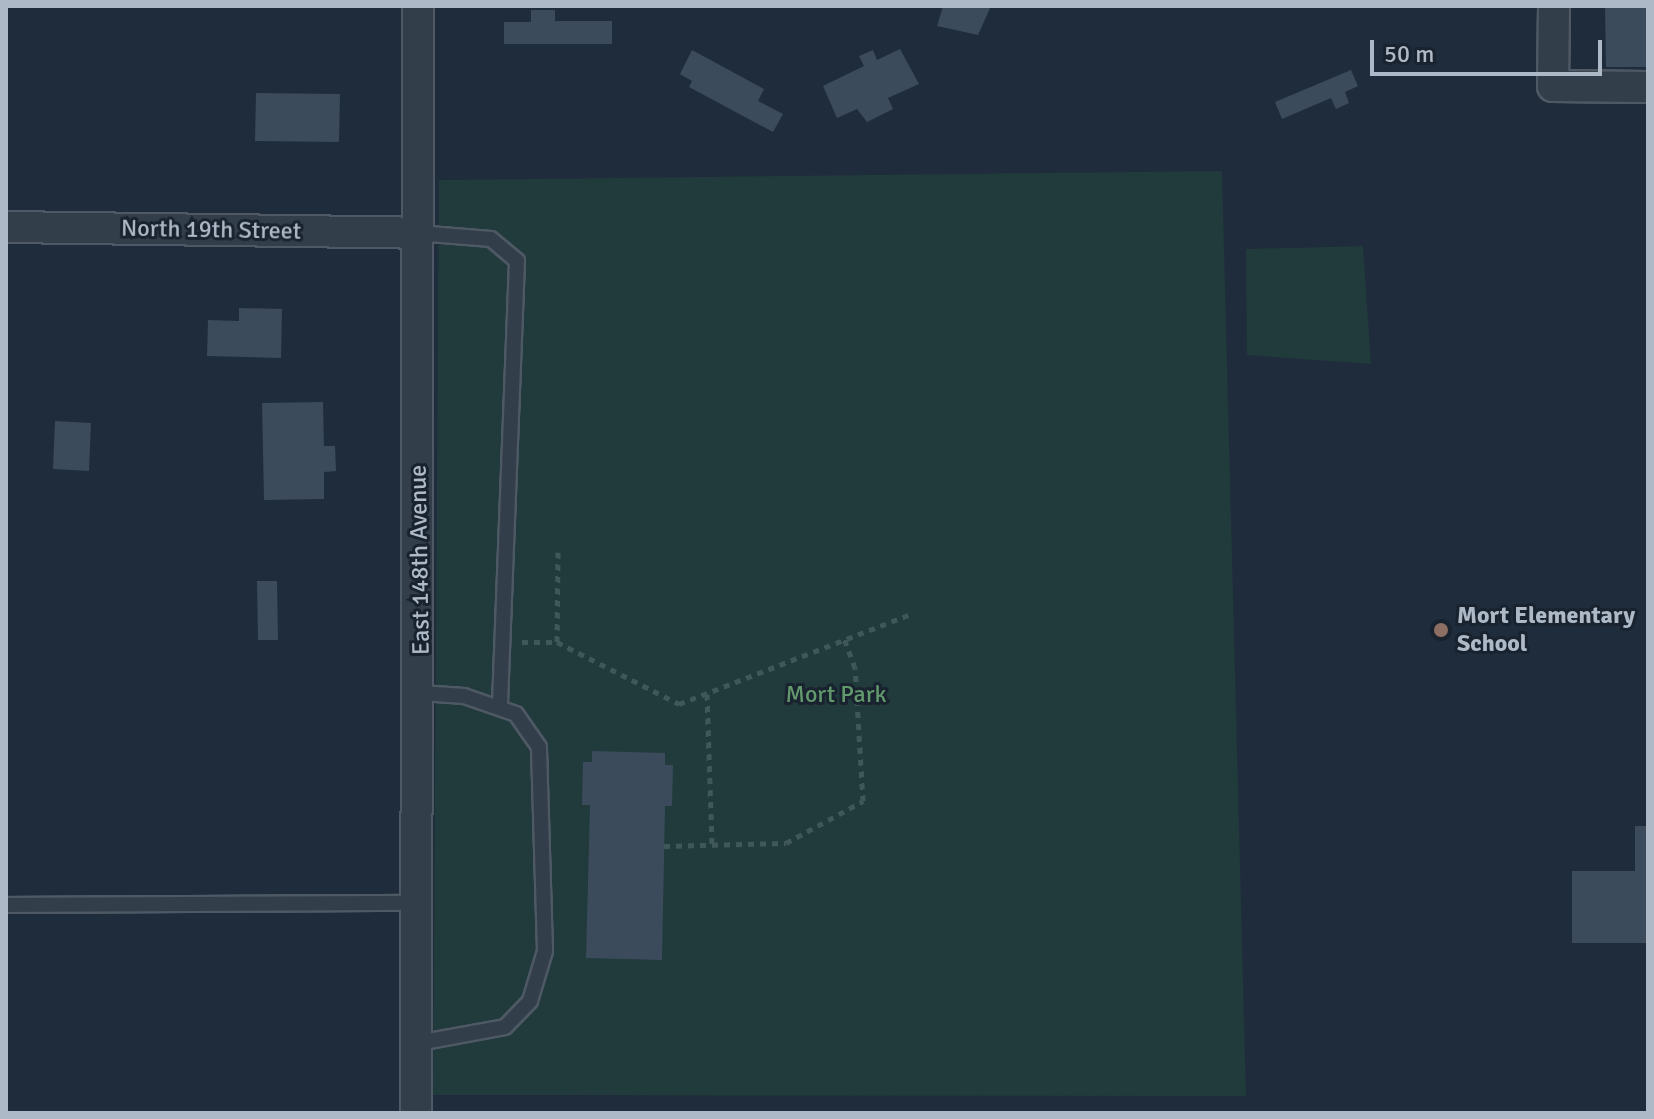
<!DOCTYPE html>
<html>
<head>
<meta charset="utf-8">
<style>
	body { margin:0 }
	#map { position:relative; width:1654px; height:1119px; overflow:hidden; background:#1f2c3b; font-family:Signika,sans-serif }
	div>[style] { position:absolute }
	[style*='--x'] { left:calc(var(--x)*1px); top:calc(var(--y)*1px); width:calc(var(--w)*1px); rotate:calc(var(--a)*1deg) }
	.green>* { inset:0; background:#213a3c }
	.building>* { inset:0; background:#3b4b5b }
	.path>* { height:5px; margin-top:-2.5px; transform-origin:0; background:repeating-linear-gradient(90deg,#3f5759 0 6px,transparent 0 12px) }
	.roads { filter:drop-shadow(2px 0 #4e5965) drop-shadow(-2px 0 #4e5965) drop-shadow(0 2px #4e5965) drop-shadow(0 -2px #4e5965) }
	.service>* { height:14px; margin:-7px; padding:0 7px; transform-origin:7px; border-radius:7px; background:#333e4b }
	.minor>* { height:30px; margin:-15px; padding:0 15px; transform-origin:15px; border-radius:15px; background:#333e4b }
	.dots>* { width:22px; height:22px; translate:-50% -50%; box-sizing:border-box; border:4px solid #19232f; border-radius:50% }
	span { translate:-50% -50%; white-space:nowrap; text-align:center; line-height:1.15; -webkit-text-stroke:6px #19232f; paint-order:stroke }
	.street-label { font-size:24px; color:#aeb9c7 }
	.poi-label { font-size:24px; color:#aeb9c7; font-weight:700 }
	.left { translate:0 -50%; text-align:left }
	.park-label { font-size:24px; color:#639a6d }
	.frame { position:absolute; inset:0; border:8px solid #aeb9c7; pointer-events:none }
	.scale { position:absolute; left:1370px; top:40px; width:232px; height:36px; box-sizing:border-box; border:4px solid #aeb9c7; border-top:0; padding-left:10px; font-size:24px; line-height:28px; white-space:nowrap; color:#aeb9c7; -webkit-text-stroke:6px #19232f; paint-order:stroke }
</style>
</head>
<body>
<div id="map">
	<div class="green">
		<i style="clip-path:polygon(1222px 171px,1246px 1096px,433px 1095px,439px 180px)"></i>
		<i style="clip-path:polygon(1363px 246px,1371px 364px,1247px 355px,1246px 249px)"></i>
	</div>
	<div class="building">
		<i style="clip-path:polygon(943px 6px,991px 6px,978px 35px,937px 26px)"></i>
		<i style="clip-path:polygon(1605px 6px,1648px 6px,1648px 67px,1606px 67px)"></i>
		<i style="clip-path:polygon(531px 10px,555px 10px,555px 21px,612px 21px,612px 44px,504px 44px,504px 22px,531px 22px)"></i>
		<i style="clip-path:polygon(900px 49px,919px 84px,888px 98px,893px 109px,867px 122px,857px 109px,837px 118px,823px 86px,864px 66px,859px 56px,873px 50px,877px 60px)"></i>
		<i style="clip-path:polygon(692px 50px,764px 89px,758px 101px,783px 114px,773px 132px,689px 87px,692px 81px,680px 74px)"></i>
		<i style="clip-path:polygon(1351px 70px,1358px 86px,1345px 92px,1349px 103px,1336px 109px,1331px 98px,1282px 119px,1275px 102px)"></i>
		<i style="clip-path:polygon(256px 93px,340px 94px,339px 142px,255px 141px)"></i>
		<i style="clip-path:polygon(239px 308px,282px 309px,281px 358px,207px 356px,208px 320px,239px 321px)"></i>
		<i style="clip-path:polygon(323px 402px,324px 446px,335px 446px,336px 471px,324px 472px,324px 499px,264px 500px,262px 403px)"></i>
		<i style="clip-path:polygon(55px 421px,91px 423px,89px 471px,53px 469px)"></i>
		<i style="clip-path:polygon(257px 581px,277px 581px,278px 640px,258px 640px)"></i>
		<i style="clip-path:polygon(592px 751px,665px 753px,665px 765px,673px 765px,672px 806px,665px 806px,662px 960px,586px 958px,590px 805px,582px 805px,583px 762px,592px 762px)"></i>
		<i style="clip-path:polygon(1635px 826px,1648px 826px,1648px 943px,1572px 943px,1572px 871px,1635px 871px)"></i>
	</div>
	<div class="path">
		<i style="--x:558;--y:552;--w:90;--a:90.6"></i>
		<i style="--x:557;--y:642;--w:137;--a:26.9"></i>
		<i style="--x:679;--y:704;--w:246;--a:-21.2"></i>
		<i style="--x:522;--y:642;--w:35;--a:0"></i>
		<i style="--x:707;--y:694;--w:151;--a:88.1"></i>
		<i style="--x:664;--y:846;--w:122;--a:-1.4"></i>
		<i style="--x:786;--y:843;--w:88;--a:-28.6"></i>
		<i style="--x:863;--y:801;--w:133;--a:-93.4"></i>
		<i style="--x:855;--y:668;--w:32;--a:-110"></i>
	</div>
	<div class="roads">
		<div class="service">
			<i style="--x:417;--y:233;--w:74;--a:4.6"></i>
			<i style="--x:491;--y:239;--w:34;--a:40"></i>
			<i style="--x:517;--y:261;--w:446;--a:92.2"></i>
			<i style="--x:6;--y:905;--w:413;--a:-0.3"></i>
			<i style="--x:418;--y:1043;--w:88;--a:-10.4"></i>
			<i style="--x:505;--y:1027;--w:36;--a:-46"></i>
			<i style="--x:530;--y:1001;--w:52;--a:-73.3"></i>
			<i style="--x:545;--y:951;--w:204;--a:-91.7"></i>
			<i style="--x:539;--y:747;--w:40;--a:-124.9"></i>
			<i style="--x:516;--y:714;--w:55;--a:-160.9"></i>
			<i style="--x:464;--y:696;--w:43;--a:-176"></i>
		</div>
		<div class="minor">
			<i style="--x:1554;--y:6;--w:80;--a:90.7"></i>
			<i style="--x:1553;--y:86;--w:95;--a:0.6"></i>
			<i style="--x:6;--y:227;--w:411;--a:0.8"></i>
			<i style="--x:416;--y:1113;--w:1107;--a:-89.9"></i>
		</div>
	</div>
	<div class="dots">
		<i style="left:1441px;top:630px;background:#8d6e63"></i>
	</div>
	<div class="street-label">
		<span style="left:211px;top:230px;rotate:1deg">North 19th Street</span>
		<span style="left:420px;top:560px;rotate:-91deg">East 148th Avenue</span>
	</div>
	<div class="poi-label">
		<span class="left" style="left:1457px;top:630px">Mort Elementary<br>School</span>
	</div>
	<div class="park-label">
		<span style="left:836px;top:695px">Mort Park</span>
	</div>
	<div class="frame"></div>
	<div class="scale">50 m</div>
</div>
</body>
</html>
